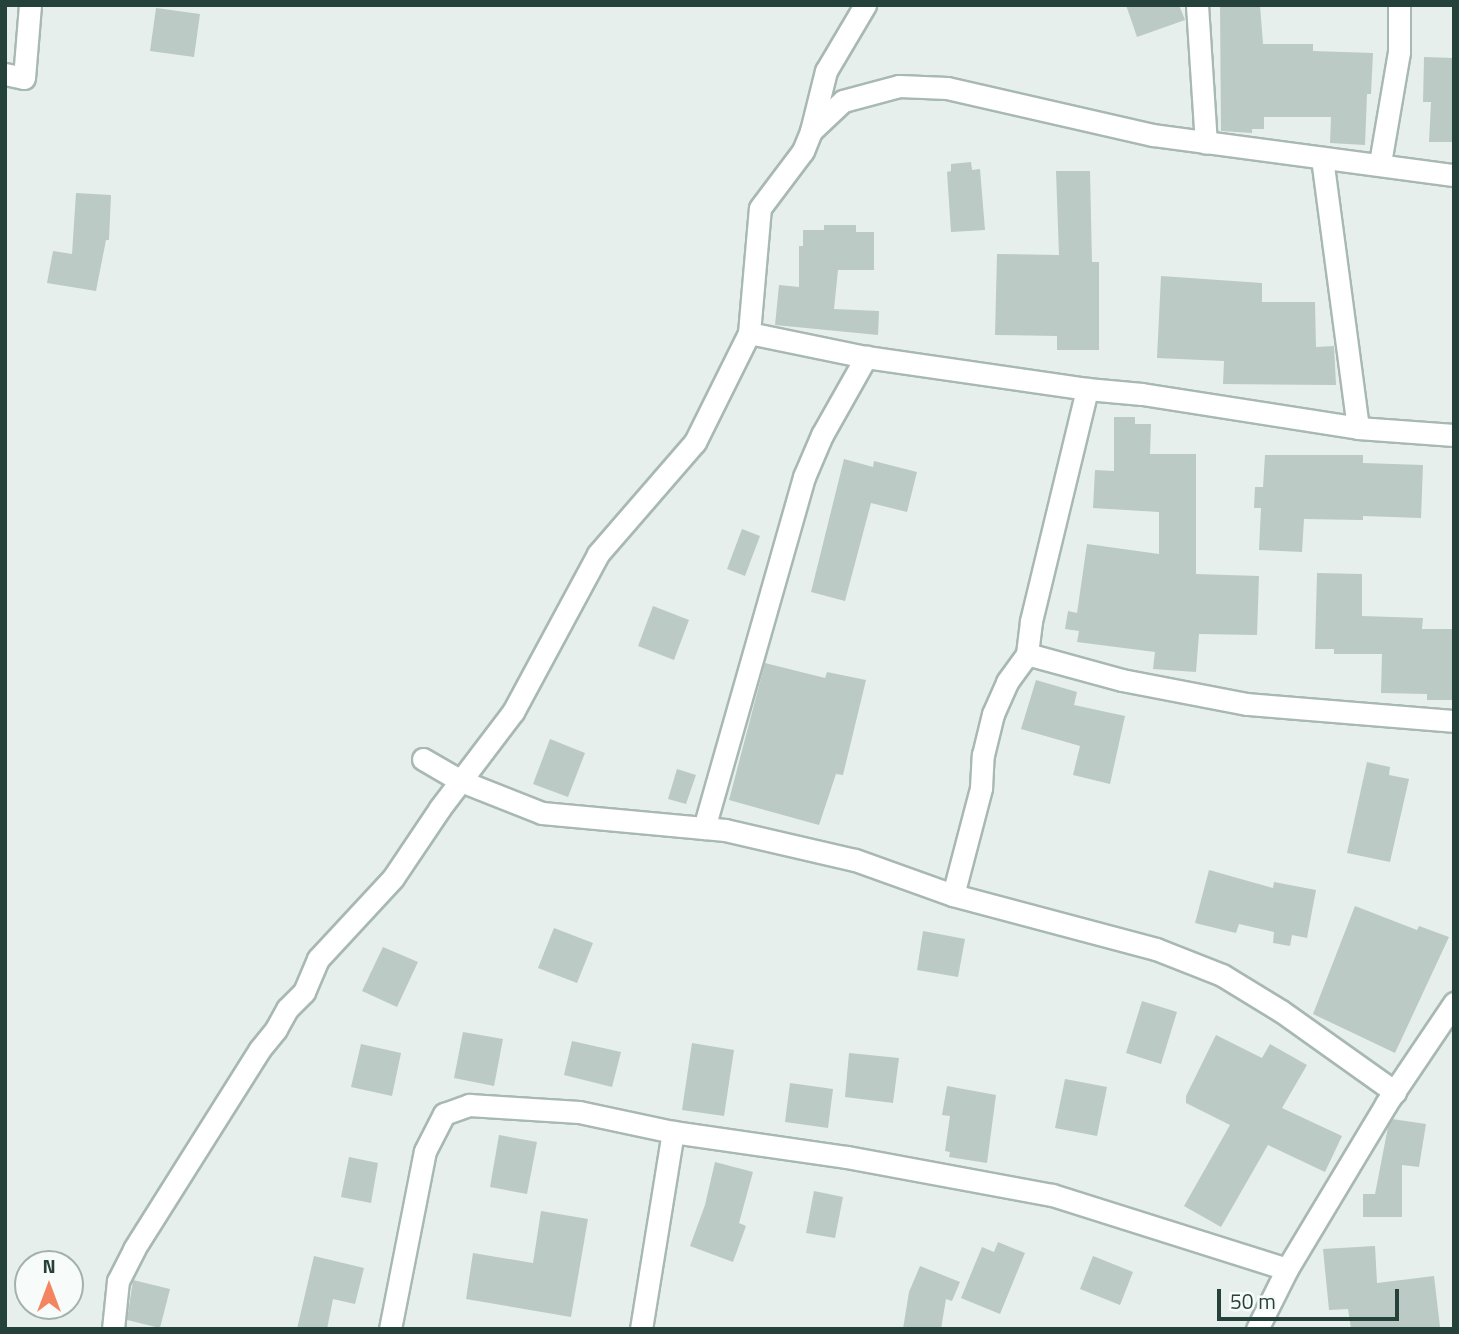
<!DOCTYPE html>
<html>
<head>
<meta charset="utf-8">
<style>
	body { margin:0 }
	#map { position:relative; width:1459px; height:1334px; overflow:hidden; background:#e6efeb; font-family:"Titillium Web",sans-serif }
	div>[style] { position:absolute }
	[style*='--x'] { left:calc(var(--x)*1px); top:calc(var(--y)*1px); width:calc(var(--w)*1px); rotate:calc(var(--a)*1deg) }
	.building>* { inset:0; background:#bbcac4 }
	.roads { filter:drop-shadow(2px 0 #a8b8b2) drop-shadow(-2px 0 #a8b8b2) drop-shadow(0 2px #a8b8b2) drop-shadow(0 -2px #a8b8b2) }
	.minor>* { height:21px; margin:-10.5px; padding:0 10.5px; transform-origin:10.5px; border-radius:10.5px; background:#fff }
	span { translate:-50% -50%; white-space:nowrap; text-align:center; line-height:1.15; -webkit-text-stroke:6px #f7fbf9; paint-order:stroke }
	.frame { position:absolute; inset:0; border:7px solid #24423a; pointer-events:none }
	.north { position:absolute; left:14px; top:1250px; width:70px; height:70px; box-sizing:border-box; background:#f7fbf9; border:2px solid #a3b1ad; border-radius:50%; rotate:0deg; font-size:19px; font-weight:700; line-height:28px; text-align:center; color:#24423a }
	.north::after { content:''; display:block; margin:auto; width:24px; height:32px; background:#f4845f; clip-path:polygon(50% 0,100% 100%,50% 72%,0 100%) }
	.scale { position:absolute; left:1217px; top:1289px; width:182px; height:32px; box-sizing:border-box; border:4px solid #24423a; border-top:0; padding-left:9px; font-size:21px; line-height:24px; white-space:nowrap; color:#24423a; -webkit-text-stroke:5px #f7fbf9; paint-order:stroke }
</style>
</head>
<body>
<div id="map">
	<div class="building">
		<i style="clip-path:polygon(1126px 5px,1179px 5px,1185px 20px,1137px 37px)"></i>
		<i style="clip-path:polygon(1220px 5px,1260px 5px,1263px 44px,1313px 44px,1313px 51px,1373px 53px,1371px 94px,1367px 94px,1365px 145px,1330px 143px,1331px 117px,1264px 117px,1264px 129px,1252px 129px,1252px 133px,1221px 131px)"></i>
		<i style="clip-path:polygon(156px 8px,200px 14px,194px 57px,150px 51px)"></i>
		<i style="clip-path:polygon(1424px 57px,1454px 58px,1454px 142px,1429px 142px,1431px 102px,1423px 102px)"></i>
		<i style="clip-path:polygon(971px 162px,972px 170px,980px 169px,985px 230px,951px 232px,947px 172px,951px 171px,951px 164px)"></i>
		<i style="clip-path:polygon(1056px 171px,1090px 171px,1092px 262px,1099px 262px,1099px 350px,1057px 350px,1057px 336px,995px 335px,997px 254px,1059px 255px)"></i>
		<i style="clip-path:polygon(76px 193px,111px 195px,109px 240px,106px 240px,96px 291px,47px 283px,53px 251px,72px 254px)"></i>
		<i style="clip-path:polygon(824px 225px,856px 225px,856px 232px,874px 232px,874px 270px,838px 270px,834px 309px,879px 311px,878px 335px,775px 325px,779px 285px,799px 287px,799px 246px,803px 246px,803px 230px,824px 230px)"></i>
		<i style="clip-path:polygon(1161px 276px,1262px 283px,1262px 302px,1315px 302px,1316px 347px,1334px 346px,1336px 385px,1223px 384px,1224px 361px,1157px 358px)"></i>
		<i style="clip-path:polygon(1114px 417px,1135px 417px,1135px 424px,1151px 424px,1150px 454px,1196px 454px,1196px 574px,1259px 576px,1257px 635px,1199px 634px,1196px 672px,1153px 669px,1155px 652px,1077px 642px,1079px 631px,1065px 629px,1068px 611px,1077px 613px,1087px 544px,1159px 554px,1159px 512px,1093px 508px,1095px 470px,1114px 471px)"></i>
		<i style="clip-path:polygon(1265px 455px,1363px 455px,1363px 463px,1423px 465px,1421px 518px,1363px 516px,1363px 520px,1304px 519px,1302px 552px,1259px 550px,1261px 508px,1254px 508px,1255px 487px,1263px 487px)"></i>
		<i style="clip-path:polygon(844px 459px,873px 467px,874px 461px,917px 472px,907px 512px,871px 503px,845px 601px,811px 592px)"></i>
		<i style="clip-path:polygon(742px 529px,760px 536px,745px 576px,727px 569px)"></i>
		<i style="clip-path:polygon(1317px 573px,1362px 574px,1362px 616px,1423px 618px,1422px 629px,1454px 629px,1454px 700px,1427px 700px,1427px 694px,1381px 693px,1382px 654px,1334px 654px,1334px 649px,1315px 649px)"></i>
		<i style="clip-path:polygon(653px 606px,689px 620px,674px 660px,638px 646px)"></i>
		<i style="clip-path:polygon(765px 663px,825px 678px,827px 672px,866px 680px,843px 775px,836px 774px,819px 825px,729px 800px)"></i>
		<i style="clip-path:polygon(1036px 680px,1077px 692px,1074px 705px,1125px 716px,1110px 784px,1073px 775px,1080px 746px,1021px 729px)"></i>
		<i style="clip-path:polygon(550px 739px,585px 753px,568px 797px,533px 784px)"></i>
		<i style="clip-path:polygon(1367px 762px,1390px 767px,1389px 775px,1409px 779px,1390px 862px,1347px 853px)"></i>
		<i style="clip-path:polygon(677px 769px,696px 775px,686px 804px,668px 799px)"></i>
		<i style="clip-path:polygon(1209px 870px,1273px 888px,1274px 882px,1316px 890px,1307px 938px,1292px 935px,1290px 946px,1273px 943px,1274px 932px,1239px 924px,1236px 933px,1195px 923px)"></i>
		<i style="clip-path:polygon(1355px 906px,1417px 930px,1419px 926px,1449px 937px,1395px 1053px,1313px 1014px)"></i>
		<i style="clip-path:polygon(554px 928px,593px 943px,577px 983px,538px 968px)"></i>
		<i style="clip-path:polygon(923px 931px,965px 939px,958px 977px,917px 970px)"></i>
		<i style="clip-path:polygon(383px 947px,418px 962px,397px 1007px,362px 991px)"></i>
		<i style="clip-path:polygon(1142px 1001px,1177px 1012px,1161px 1064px,1126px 1053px)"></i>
		<i style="clip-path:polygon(463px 1032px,503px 1039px,494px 1086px,454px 1078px)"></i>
		<i style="clip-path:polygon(1216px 1035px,1262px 1058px,1270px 1044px,1307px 1065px,1282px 1108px,1342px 1136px,1325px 1172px,1268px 1145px,1221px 1227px,1184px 1206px,1230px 1125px,1186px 1103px,1186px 1096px)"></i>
		<i style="clip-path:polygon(572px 1041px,621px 1052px,612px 1087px,564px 1075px)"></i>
		<i style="clip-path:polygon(692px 1043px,734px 1050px,724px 1116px,682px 1110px)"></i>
		<i style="clip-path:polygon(361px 1044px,401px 1053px,392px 1096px,351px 1087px)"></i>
		<i style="clip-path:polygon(849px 1053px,899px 1058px,893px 1103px,845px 1097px)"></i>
		<i style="clip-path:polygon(1065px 1079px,1107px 1087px,1097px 1136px,1055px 1128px)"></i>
		<i style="clip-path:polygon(790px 1083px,833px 1089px,828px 1128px,785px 1122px)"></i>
		<i style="clip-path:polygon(947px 1086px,996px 1095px,987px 1163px,949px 1157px,950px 1152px,945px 1151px,950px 1116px,942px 1115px)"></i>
		<i style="clip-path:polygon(1392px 1119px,1426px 1124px,1419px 1167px,1402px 1165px,1402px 1217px,1363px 1217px,1363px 1194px,1375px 1194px,1388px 1127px)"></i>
		<i style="clip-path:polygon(499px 1135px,537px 1142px,527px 1194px,490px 1187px)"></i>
		<i style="clip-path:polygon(349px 1157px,378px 1163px,371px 1203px,341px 1197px)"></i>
		<i style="clip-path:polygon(715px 1162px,753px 1172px,739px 1223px,746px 1226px,733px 1262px,690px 1246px,705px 1205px)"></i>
		<i style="clip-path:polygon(814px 1191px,843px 1197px,835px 1238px,806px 1233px)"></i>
		<i style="clip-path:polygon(541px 1211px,588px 1219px,571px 1317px,466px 1299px,473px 1253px,533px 1263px)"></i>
		<i style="clip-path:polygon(998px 1242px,1025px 1253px,1000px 1314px,961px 1298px,982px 1247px,994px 1252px)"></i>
		<i style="clip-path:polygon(1375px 1246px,1377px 1283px,1434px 1276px,1440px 1327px,1351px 1329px,1348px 1309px,1329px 1310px,1323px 1249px)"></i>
		<i style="clip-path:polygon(314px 1256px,364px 1268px,355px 1304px,333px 1299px,327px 1329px,297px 1329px)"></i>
		<i style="clip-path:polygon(1093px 1256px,1133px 1272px,1120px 1305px,1080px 1289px)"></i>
		<i style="clip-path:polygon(920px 1266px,960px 1282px,952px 1301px,946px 1299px,941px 1329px,903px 1329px,909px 1292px)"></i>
		<i style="clip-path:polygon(133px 1280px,170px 1289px,160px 1328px,127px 1320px)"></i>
	</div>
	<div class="roads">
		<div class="minor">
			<i style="--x:1197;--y:5;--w:138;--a:86.3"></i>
			<i style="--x:5;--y:74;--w:19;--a:12"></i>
			<i style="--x:24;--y:78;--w:73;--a:-85.3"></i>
			<i style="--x:811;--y:131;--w:44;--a:-43.2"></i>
			<i style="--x:843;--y:101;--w:58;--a:-15"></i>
			<i style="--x:899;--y:86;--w:48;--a:2.4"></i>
			<i style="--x:947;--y:88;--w:211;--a:12.9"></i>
			<i style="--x:1153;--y:135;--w:304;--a:7.6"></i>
			<i style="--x:1322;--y:158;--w:272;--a:82.4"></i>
			<i style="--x:1380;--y:163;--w:113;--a:-80.3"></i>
			<i style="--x:1399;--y:52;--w:47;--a:-90"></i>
			<i style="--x:749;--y:333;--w:119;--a:11.6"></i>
			<i style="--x:866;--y:357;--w:223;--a:8.2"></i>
			<i style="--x:1087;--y:389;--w:55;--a:5.2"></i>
			<i style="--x:1142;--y:394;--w:219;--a:8.9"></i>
			<i style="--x:1358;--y:428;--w:96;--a:4.2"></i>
			<i style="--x:1027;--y:654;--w:98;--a:15.3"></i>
			<i style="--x:1122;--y:680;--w:127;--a:10.9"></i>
			<i style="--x:1247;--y:704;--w:208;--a:4.7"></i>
			<i style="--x:423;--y:759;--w:44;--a:30.1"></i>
			<i style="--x:461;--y:781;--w:87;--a:21.6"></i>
			<i style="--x:542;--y:813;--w:184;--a:5.3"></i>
			<i style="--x:725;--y:830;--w:133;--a:13"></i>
			<i style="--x:855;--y:860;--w:104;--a:19.7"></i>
			<i style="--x:953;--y:895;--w:210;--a:14.9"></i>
			<i style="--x:1156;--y:949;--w:71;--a:21.5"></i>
			<i style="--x:1222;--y:975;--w:69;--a:31.4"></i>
			<i style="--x:1281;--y:1011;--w:140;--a:35.4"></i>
			<i style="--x:704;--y:828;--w:365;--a:-74.1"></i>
			<i style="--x:804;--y:477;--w:46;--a:-66.8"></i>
			<i style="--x:822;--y:435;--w:90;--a:-60.6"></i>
			<i style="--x:953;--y:895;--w:111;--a:-75.3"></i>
			<i style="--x:981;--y:788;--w:33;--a:-87"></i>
			<i style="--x:983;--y:755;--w:42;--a:-76.3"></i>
			<i style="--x:993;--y:714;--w:35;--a:-66"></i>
			<i style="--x:1007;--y:682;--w:34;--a:-54"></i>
			<i style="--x:1027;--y:654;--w:33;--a:-83"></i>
			<i style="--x:1031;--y:621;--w:239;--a:-76.4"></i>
			<i style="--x:113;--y:1329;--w:48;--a:-84.1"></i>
			<i style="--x:118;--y:1281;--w:36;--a:-63"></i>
			<i style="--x:134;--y:1249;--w:236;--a:-57.8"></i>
			<i style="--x:260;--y:1049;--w:26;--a:-51"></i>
			<i style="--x:276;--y:1029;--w:23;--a:-61"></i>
			<i style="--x:287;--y:1009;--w:24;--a:-45"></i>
			<i style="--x:304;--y:992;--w:36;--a:-67"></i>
			<i style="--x:318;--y:959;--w:110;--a:-47.2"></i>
			<i style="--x:393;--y:878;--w:84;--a:-56.1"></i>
			<i style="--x:440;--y:808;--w:121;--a:-52.8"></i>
			<i style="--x:513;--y:712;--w:179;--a:-61.7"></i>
			<i style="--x:598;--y:554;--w:148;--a:-49.1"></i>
			<i style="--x:695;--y:442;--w:122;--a:-63.6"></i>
			<i style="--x:749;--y:333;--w:125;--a:-85"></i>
			<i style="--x:760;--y:208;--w:71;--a:-53"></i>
			<i style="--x:803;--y:151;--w:22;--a:-68"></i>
			<i style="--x:811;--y:131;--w:62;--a:-76"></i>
			<i style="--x:826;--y:71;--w:77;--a:-59.4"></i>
			<i style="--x:390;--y:1329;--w:181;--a:-78.9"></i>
			<i style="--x:425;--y:1151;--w:42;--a:-62.8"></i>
			<i style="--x:444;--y:1114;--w:27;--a:-20"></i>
			<i style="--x:469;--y:1105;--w:110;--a:3.6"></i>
			<i style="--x:579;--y:1112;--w:96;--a:12"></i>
			<i style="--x:673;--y:1132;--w:176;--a:8.2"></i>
			<i style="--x:847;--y:1157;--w:208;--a:10.5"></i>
			<i style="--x:1052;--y:1195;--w:246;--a:17.5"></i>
			<i style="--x:641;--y:1329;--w:200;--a:-80.8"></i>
			<i style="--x:1257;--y:1329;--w:67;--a:-63.4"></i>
			<i style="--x:1287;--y:1269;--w:192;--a:-59"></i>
			<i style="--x:1386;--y:1104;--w:122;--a:-56"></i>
		</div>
	</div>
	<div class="frame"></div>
	<div class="north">N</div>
	<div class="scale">50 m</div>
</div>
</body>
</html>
